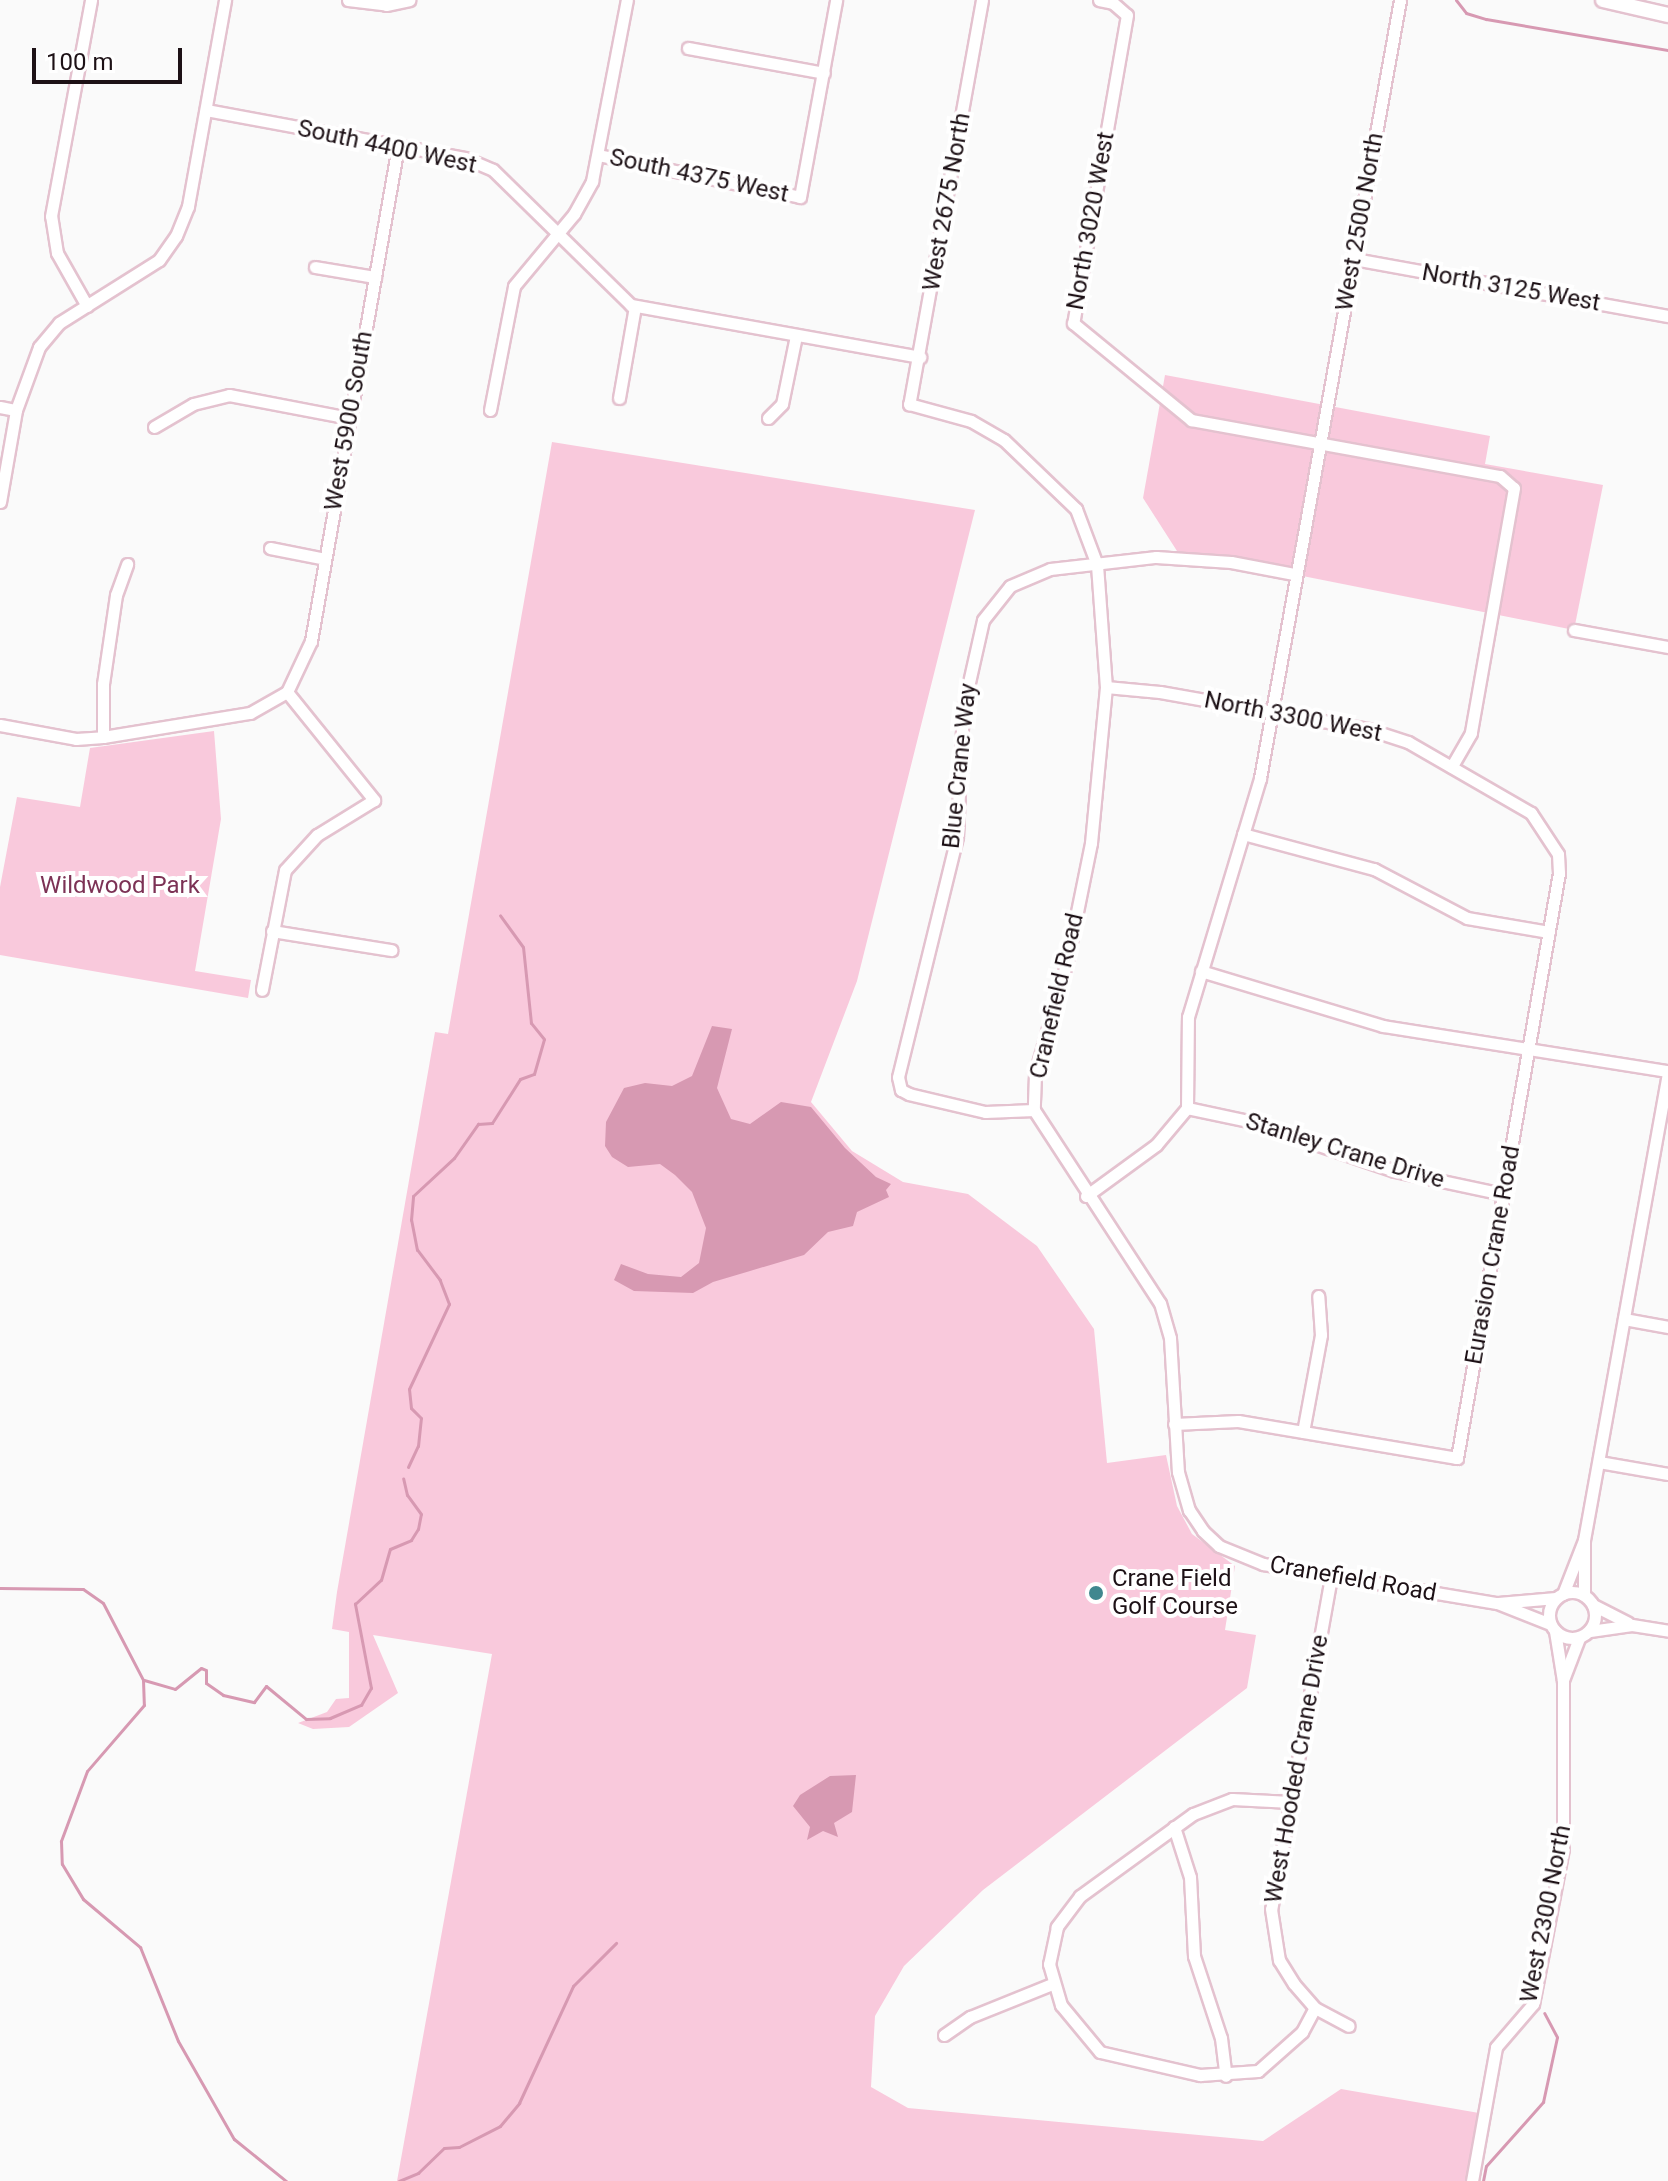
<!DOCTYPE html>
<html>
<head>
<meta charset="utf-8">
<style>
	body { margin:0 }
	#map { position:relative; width:1668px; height:2181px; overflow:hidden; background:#fafafa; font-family:Roboto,sans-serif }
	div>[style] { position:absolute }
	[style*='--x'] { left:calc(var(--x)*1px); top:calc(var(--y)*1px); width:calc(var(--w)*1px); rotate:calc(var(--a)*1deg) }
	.green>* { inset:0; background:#f9c9dc }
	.water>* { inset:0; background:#d799b2 }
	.stream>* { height:3px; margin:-1.5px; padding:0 1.5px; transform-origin:1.5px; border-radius:1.5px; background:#d799b2 }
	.roads { filter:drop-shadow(2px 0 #e4c2cf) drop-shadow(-2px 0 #e4c2cf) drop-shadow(0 2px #e4c2cf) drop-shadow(0 -2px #e4c2cf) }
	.minor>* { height:11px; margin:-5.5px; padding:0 5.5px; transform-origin:5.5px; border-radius:5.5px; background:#fff }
	.minor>.ring { margin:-5.5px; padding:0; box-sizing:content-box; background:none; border:11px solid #fff; border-radius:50% }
	.major>* { height:14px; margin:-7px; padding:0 7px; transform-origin:7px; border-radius:7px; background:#fff }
	.dots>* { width:22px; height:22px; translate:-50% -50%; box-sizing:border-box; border:4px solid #fff; border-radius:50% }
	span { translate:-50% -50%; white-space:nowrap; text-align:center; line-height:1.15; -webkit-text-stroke:8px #fff; paint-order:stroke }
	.street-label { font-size:24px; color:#1d1116 }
	.park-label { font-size:24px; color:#7c3255 }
	.poi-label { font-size:24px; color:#1d1116 }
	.left { translate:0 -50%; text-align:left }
	.scale { position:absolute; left:32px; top:48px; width:150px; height:36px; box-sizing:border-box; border:4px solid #1d1116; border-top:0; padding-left:10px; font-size:24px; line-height:28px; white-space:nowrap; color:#1d1116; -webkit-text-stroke:6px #fff; paint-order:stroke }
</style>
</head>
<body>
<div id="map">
	<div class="green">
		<i style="clip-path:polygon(1165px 375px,1490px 436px,1485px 464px,1603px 485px,1574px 630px,1177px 551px,1143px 498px)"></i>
		<i style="clip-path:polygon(552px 442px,975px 510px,857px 981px,811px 1102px,852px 1151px,903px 1182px,968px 1194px,1037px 1246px,1094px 1329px,1107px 1463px,1166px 1455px,1177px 1506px,1192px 1534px,1235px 1566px,1225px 1630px,1256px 1635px,1247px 1688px,983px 1890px,904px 1966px,875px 2016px,871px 2087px,908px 2108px,1263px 2141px,1341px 2089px,1479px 2113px,1466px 2181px,397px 2181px,492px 1654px,373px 1635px,398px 1693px,349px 1727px,313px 1729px,298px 1723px,327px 1712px,336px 1699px,349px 1698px,349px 1632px,332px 1629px,337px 1592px,435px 1032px,448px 1034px)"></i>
		<i style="clip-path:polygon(214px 731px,221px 819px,195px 971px,251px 980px,248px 998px,0 955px,0 887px,17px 797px,80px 807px,90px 748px)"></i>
	</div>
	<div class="water">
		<i style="clip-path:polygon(712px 1026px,732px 1029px,717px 1088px,731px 1119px,750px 1124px,781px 1102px,811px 1107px,845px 1148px,876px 1177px,891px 1184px,886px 1190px,889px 1197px,857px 1212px,853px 1226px,828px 1232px,804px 1255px,713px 1282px,693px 1293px,634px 1291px,614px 1280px,621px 1264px,648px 1274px,681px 1277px,699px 1263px,706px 1228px,692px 1192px,675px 1175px,660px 1164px,628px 1167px,612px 1157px,605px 1146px,606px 1122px,624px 1088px,645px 1083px,672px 1086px,692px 1076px)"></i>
		<i style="clip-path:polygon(856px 1775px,852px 1812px,834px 1823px,838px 1837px,823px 1831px,807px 1840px,810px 1827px,793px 1806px,800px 1795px,830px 1776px)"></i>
	</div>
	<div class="stream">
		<i style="--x:1456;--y:0;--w:16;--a:52"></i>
		<i style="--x:1466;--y:13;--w:21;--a:17"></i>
		<i style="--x:1486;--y:19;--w:185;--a:9.7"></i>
		<i style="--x:408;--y:1467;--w:23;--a:-65"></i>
		<i style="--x:418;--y:1446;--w:28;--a:-84"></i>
		<i style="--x:421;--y:1418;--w:14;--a:-135"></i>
		<i style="--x:411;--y:1408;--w:19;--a:-96"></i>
		<i style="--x:409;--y:1389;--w:94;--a:-64.8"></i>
		<i style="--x:449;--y:1304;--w:26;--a:-111"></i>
		<i style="--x:440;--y:1280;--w:38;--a:-127"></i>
		<i style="--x:417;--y:1250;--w:31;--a:-101"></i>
		<i style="--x:411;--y:1220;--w:24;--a:-85"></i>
		<i style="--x:413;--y:1196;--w:56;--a:-42.8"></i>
		<i style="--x:454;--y:1158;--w:42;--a:-54.8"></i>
		<i style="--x:478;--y:1124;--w:14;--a:-4"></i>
		<i style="--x:492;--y:1123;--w:52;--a:-57.5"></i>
		<i style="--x:520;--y:1079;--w:15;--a:-20"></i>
		<i style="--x:534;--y:1074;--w:36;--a:-74"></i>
		<i style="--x:544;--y:1039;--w:21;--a:-129"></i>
		<i style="--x:531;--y:1023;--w:76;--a:-96"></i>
		<i style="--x:523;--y:947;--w:39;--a:-126"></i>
		<i style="--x:0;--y:1588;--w:83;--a:0.7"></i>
		<i style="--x:83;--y:1589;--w:24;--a:35"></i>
		<i style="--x:103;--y:1603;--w:87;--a:62.5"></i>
		<i style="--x:143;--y:1680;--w:25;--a:88"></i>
		<i style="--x:144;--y:1705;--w:87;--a:130.8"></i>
		<i style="--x:87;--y:1771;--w:75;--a:110.4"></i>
		<i style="--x:61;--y:1841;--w:23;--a:88"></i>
		<i style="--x:62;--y:1864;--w:41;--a:59"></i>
		<i style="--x:83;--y:1899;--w:75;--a:40.1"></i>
		<i style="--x:140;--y:1947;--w:101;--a:68"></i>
		<i style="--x:178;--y:2041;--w:113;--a:60.3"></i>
		<i style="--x:234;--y:2139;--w:67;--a:38.9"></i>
		<i style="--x:144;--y:1680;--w:32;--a:16"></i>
		<i style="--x:175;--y:1689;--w:33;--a:-39"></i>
		<i style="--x:201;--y:1668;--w:5;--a:22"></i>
		<i style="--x:206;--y:1670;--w:13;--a:90"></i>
		<i style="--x:206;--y:1683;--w:21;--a:35"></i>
		<i style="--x:223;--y:1695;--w:32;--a:13"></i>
		<i style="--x:254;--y:1702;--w:20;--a:-53"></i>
		<i style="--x:266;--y:1686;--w:52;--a:39.5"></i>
		<i style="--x:306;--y:1719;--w:24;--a:-2"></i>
		<i style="--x:330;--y:1718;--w:34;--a:-23"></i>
		<i style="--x:361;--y:1705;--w:20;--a:-60"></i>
		<i style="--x:371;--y:1688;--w:86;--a:-100.8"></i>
		<i style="--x:355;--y:1604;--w:35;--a:-43"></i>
		<i style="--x:381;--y:1580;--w:32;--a:-74"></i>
		<i style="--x:390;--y:1549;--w:23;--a:-23"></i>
		<i style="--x:411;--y:1540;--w:13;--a:-58"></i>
		<i style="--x:418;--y:1529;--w:15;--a:-79"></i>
		<i style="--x:421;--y:1514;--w:24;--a:-126"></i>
		<i style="--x:407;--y:1495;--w:17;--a:-103"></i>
		<i style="--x:399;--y:2181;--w:21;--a:-23"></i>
		<i style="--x:418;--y:2173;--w:36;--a:-44"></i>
		<i style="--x:444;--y:2148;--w:15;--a:-4"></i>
		<i style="--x:459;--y:2147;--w:46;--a:-27.1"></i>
		<i style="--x:500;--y:2126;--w:30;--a:-50"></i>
		<i style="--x:519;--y:2103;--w:129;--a:-65.2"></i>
		<i style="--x:573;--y:1986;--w:61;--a:-45"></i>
		<i style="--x:1483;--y:2181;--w:15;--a:-79"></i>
		<i style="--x:1486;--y:2166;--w:86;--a:-48.3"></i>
		<i style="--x:1543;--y:2102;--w:66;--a:-77.8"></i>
		<i style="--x:1557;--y:2037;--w:27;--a:-118"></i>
	</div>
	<div class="roads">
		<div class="minor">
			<i style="--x:348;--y:0;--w:38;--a:7"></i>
			<i style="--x:386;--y:5;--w:24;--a:-12"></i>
			<i style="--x:982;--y:0;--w:411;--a:100.2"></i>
			<i style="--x:909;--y:404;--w:64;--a:15.3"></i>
			<i style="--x:971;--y:421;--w:38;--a:30"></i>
			<i style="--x:1004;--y:440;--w:100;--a:43.8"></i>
			<i style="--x:1076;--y:509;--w:60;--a:69.4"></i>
			<i style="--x:1097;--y:565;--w:122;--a:85.8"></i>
			<i style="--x:1106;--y:687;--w:157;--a:95.5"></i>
			<i style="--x:1091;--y:843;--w:120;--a:101.5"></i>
			<i style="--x:1067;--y:961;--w:117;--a:105.8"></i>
			<i style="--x:1035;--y:1074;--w:36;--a:92"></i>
			<i style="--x:1034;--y:1110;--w:230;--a:56.9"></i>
			<i style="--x:1160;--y:1303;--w:36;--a:74"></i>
			<i style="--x:1170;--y:1338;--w:134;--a:86.6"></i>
			<i style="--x:1178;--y:1472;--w:40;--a:74"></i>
			<i style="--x:1189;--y:1510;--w:25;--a:56"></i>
			<i style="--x:1203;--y:1531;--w:22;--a:43"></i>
			<i style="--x:1219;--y:1546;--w:48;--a:22.2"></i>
			<i style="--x:1263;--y:1564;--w:237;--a:9.5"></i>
			<i style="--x:1497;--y:1603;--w:57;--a:21.6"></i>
			<i style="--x:1099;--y:0;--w:14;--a:12"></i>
			<i style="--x:1113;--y:3;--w:18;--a:41"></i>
			<i style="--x:1127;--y:15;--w:313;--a:99.9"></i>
			<i style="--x:1073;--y:323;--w:153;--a:39.4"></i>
			<i style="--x:1191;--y:420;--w:314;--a:10.3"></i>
			<i style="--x:1500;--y:476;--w:18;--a:41"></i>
			<i style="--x:1514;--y:488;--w:249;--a:100"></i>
			<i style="--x:1471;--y:733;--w:39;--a:120"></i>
			<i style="--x:688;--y:48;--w:138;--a:10.4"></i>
			<i style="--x:206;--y:110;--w:263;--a:10.5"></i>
			<i style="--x:465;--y:158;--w:30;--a:23"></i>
			<i style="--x:493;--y:170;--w:193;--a:44.4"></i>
			<i style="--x:631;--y:305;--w:294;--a:10.2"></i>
			<i style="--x:598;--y:155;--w:206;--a:11.7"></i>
			<i style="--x:800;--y:197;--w:200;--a:-79.6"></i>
			<i style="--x:1354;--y:259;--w:319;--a:10.3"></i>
			<i style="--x:315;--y:267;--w:61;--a:9.5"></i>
			<i style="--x:87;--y:306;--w:61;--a:-119.5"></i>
			<i style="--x:57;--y:253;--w:37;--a:-99"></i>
			<i style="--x:51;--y:216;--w:220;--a:-79.5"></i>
			<i style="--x:619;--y:398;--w:93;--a:-80.1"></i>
			<i style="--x:0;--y:407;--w:16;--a:11"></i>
			<i style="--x:490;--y:410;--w:126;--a:-79"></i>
			<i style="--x:514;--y:286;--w:94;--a:-50.2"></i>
			<i style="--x:574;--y:214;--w:38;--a:-61"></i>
			<i style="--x:592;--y:181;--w:184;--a:-79.1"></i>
			<i style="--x:768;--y:418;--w:20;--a:-45"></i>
			<i style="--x:782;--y:404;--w:69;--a:-78.4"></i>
			<i style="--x:154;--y:427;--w:45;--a:-30.5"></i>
			<i style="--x:193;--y:404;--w:37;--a:-14"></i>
			<i style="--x:229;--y:395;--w:123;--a:10.8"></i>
			<i style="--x:0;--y:502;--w:93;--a:-80.1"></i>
			<i style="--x:16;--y:410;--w:67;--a:-69.9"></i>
			<i style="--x:39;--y:347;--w:31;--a:-50"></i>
			<i style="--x:59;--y:323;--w:118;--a:-32.2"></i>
			<i style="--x:159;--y:260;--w:29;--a:-55"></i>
			<i style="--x:176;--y:236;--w:32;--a:-68"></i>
			<i style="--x:188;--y:206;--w:209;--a:-79.8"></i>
			<i style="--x:270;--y:548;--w:56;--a:11.3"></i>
			<i style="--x:1574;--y:630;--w:96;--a:10.3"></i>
			<i style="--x:1106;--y:687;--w:54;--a:5.3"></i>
			<i style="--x:1160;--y:692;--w:211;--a:10.1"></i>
			<i style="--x:1368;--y:729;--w:42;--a:18"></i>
			<i style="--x:1408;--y:742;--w:142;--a:30"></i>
			<i style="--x:1531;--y:813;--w:49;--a:56.6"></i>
			<i style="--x:1558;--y:854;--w:19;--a:87"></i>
			<i style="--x:1559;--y:873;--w:594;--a:99.89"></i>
			<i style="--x:1457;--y:1458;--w:222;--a:-170.4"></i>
			<i style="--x:1238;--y:1421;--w:64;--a:177.3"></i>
			<i style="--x:287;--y:692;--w:56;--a:-64.8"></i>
			<i style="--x:311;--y:641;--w:503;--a:-80.03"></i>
			<i style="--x:0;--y:725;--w:77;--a:10.4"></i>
			<i style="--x:76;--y:739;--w:27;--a:-4"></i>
			<i style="--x:103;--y:737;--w:149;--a:-9.3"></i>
			<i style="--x:250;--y:713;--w:43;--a:-29.6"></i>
			<i style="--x:287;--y:692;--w:139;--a:51.1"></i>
			<i style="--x:374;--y:800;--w:67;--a:148.4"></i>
			<i style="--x:317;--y:835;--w:47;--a:132.4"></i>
			<i style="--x:285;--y:870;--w:122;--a:100.9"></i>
			<i style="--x:103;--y:737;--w:53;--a:-90"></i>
			<i style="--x:103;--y:684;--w:90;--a:-81.7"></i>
			<i style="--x:116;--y:595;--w:33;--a:-70"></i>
			<i style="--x:1243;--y:834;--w:136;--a:15"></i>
			<i style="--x:1374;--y:869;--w:105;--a:27.8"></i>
			<i style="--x:1467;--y:918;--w:83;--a:9.7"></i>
			<i style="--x:272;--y:931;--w:121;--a:9.1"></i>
			<i style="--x:1201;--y:971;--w:190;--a:16.8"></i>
			<i style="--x:1383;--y:1026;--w:289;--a:9"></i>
			<i style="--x:1187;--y:1108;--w:62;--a:12"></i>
			<i style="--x:1248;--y:1121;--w:155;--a:18.8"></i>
			<i style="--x:1395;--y:1171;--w:110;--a:12"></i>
			<i style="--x:1034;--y:1110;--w:49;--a:177.7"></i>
			<i style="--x:985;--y:1112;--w:78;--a:-166.7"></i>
			<i style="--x:909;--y:1094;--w:9;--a:-153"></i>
			<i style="--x:901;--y:1090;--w:13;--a:-103"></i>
			<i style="--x:898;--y:1077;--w:248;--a:-76.2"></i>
			<i style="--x:957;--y:836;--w:127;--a:-87.3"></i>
			<i style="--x:963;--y:709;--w:91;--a:-77.3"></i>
			<i style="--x:983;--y:620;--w:43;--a:-51.5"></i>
			<i style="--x:1010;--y:586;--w:43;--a:-23"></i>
			<i style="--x:1050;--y:569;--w:107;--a:-6.5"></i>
			<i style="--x:1156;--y:557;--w:75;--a:3.8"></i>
			<i style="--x:1231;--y:562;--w:64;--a:10.8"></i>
			<i style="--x:1086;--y:1196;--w:87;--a:-36.1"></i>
			<i style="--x:1156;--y:1145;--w:48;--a:-50"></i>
			<i style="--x:1187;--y:1108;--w:91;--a:-89.4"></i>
			<i style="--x:1188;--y:1017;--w:250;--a:-73.2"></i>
			<i style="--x:1260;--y:778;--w:790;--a:-79.8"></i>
			<i style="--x:1624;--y:1319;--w:45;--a:10.3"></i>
			<i style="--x:1303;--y:1432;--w:99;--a:-79.5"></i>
			<i style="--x:1321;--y:1335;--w:39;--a:-94"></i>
			<i style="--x:1599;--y:1462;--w:70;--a:9.9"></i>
			<i style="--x:1584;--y:1541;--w:54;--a:90"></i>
			<i style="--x:1331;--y:1577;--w:337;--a:100.2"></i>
			<i style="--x:1271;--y:1909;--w:52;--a:81.1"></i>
			<i style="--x:1279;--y:1960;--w:28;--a:58"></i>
			<i style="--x:1294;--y:1984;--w:32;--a:49"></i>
			<i style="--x:1315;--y:2008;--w:38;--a:28"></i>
			<i class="ring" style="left:1549px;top:1592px;width:35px;height:35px"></i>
			<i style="--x:1563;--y:1594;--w:58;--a:-68.7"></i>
			<i style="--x:1584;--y:1540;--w:476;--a:-79.8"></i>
			<i style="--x:1498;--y:1603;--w:58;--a:-4.9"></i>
			<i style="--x:1593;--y:1605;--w:39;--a:27"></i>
			<i style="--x:1590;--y:1631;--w:42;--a:-8.1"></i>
			<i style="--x:1632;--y:1625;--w:36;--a:9"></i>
			<i style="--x:1563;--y:1680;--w:45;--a:-69.1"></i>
			<i style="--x:1291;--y:1802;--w:59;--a:-177.1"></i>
			<i style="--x:1232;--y:1799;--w:42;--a:159"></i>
			<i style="--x:1193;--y:1814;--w:140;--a:144"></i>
			<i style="--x:1080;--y:1896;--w:39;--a:127"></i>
			<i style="--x:1057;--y:1927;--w:38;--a:102"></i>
			<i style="--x:1049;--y:1964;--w:43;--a:73.7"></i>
			<i style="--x:1061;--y:2005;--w:61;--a:50.3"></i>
			<i style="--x:1100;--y:2052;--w:103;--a:13"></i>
			<i style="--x:1200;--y:2075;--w:58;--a:-3.9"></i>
			<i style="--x:1258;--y:2071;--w:59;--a:-41.6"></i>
			<i style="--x:1302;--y:2032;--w:27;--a:-62"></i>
			<i style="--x:1174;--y:1827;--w:52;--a:72.3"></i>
			<i style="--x:1190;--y:1877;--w:79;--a:87.1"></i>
			<i style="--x:1194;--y:1956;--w:86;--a:71.8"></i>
			<i style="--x:1221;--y:2038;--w:38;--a:83"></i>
			<i style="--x:944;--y:2035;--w:32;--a:-35"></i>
			<i style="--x:970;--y:2017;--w:88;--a:-21.9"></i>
			<i style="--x:1472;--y:2181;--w:136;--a:-79.8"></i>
			<i style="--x:1496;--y:2047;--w:57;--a:-49.3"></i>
			<i style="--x:1533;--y:2004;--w:159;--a:-79.1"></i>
			<i style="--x:1563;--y:1848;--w:167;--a:-90"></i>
			<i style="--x:1563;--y:1681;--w:51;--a:-99.1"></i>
		</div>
		<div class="major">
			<i style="--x:1603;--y:0;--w:67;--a:13"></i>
		</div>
	</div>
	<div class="dots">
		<i style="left:1096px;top:1593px;background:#40878f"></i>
	</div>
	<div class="street-label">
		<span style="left:387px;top:147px;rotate:12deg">South 4400 West</span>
		<span style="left:699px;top:176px;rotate:12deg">South 4375 West</span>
		<span style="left:947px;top:202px;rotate:-80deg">West 2675 North</span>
		<span style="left:1091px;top:221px;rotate:-80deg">North 3020 West</span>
		<span style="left:1360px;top:222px;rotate:-80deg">West 2500 North</span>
		<span style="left:1511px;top:288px;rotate:10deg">North 3125 West</span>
		<span style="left:349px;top:421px;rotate:-80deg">West 5900 South</span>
		<span style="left:1293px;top:717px;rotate:11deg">North 3300 West</span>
		<span style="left:960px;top:766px;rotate:-84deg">Blue Crane Way</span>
		<span style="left:1057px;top:996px;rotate:-77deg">Cranefield Road</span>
		<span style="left:1345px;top:1151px;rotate:17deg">Stanley Crane Drive</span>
		<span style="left:1493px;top:1255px;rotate:-80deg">Eurasion Crane Road</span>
		<span style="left:1353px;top:1579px;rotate:10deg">Cranefield Road</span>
		<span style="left:1297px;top:1769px;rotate:-80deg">West Hooded Crane Drive</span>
		<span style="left:1546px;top:1914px;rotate:-79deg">West 2300 North</span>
	</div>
	<div class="park-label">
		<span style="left:120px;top:886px">Wildwood Park</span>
	</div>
	<div class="poi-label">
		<span class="left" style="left:1112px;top:1593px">Crane Field<br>Golf Course</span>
	</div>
	<div class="scale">100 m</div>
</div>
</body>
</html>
